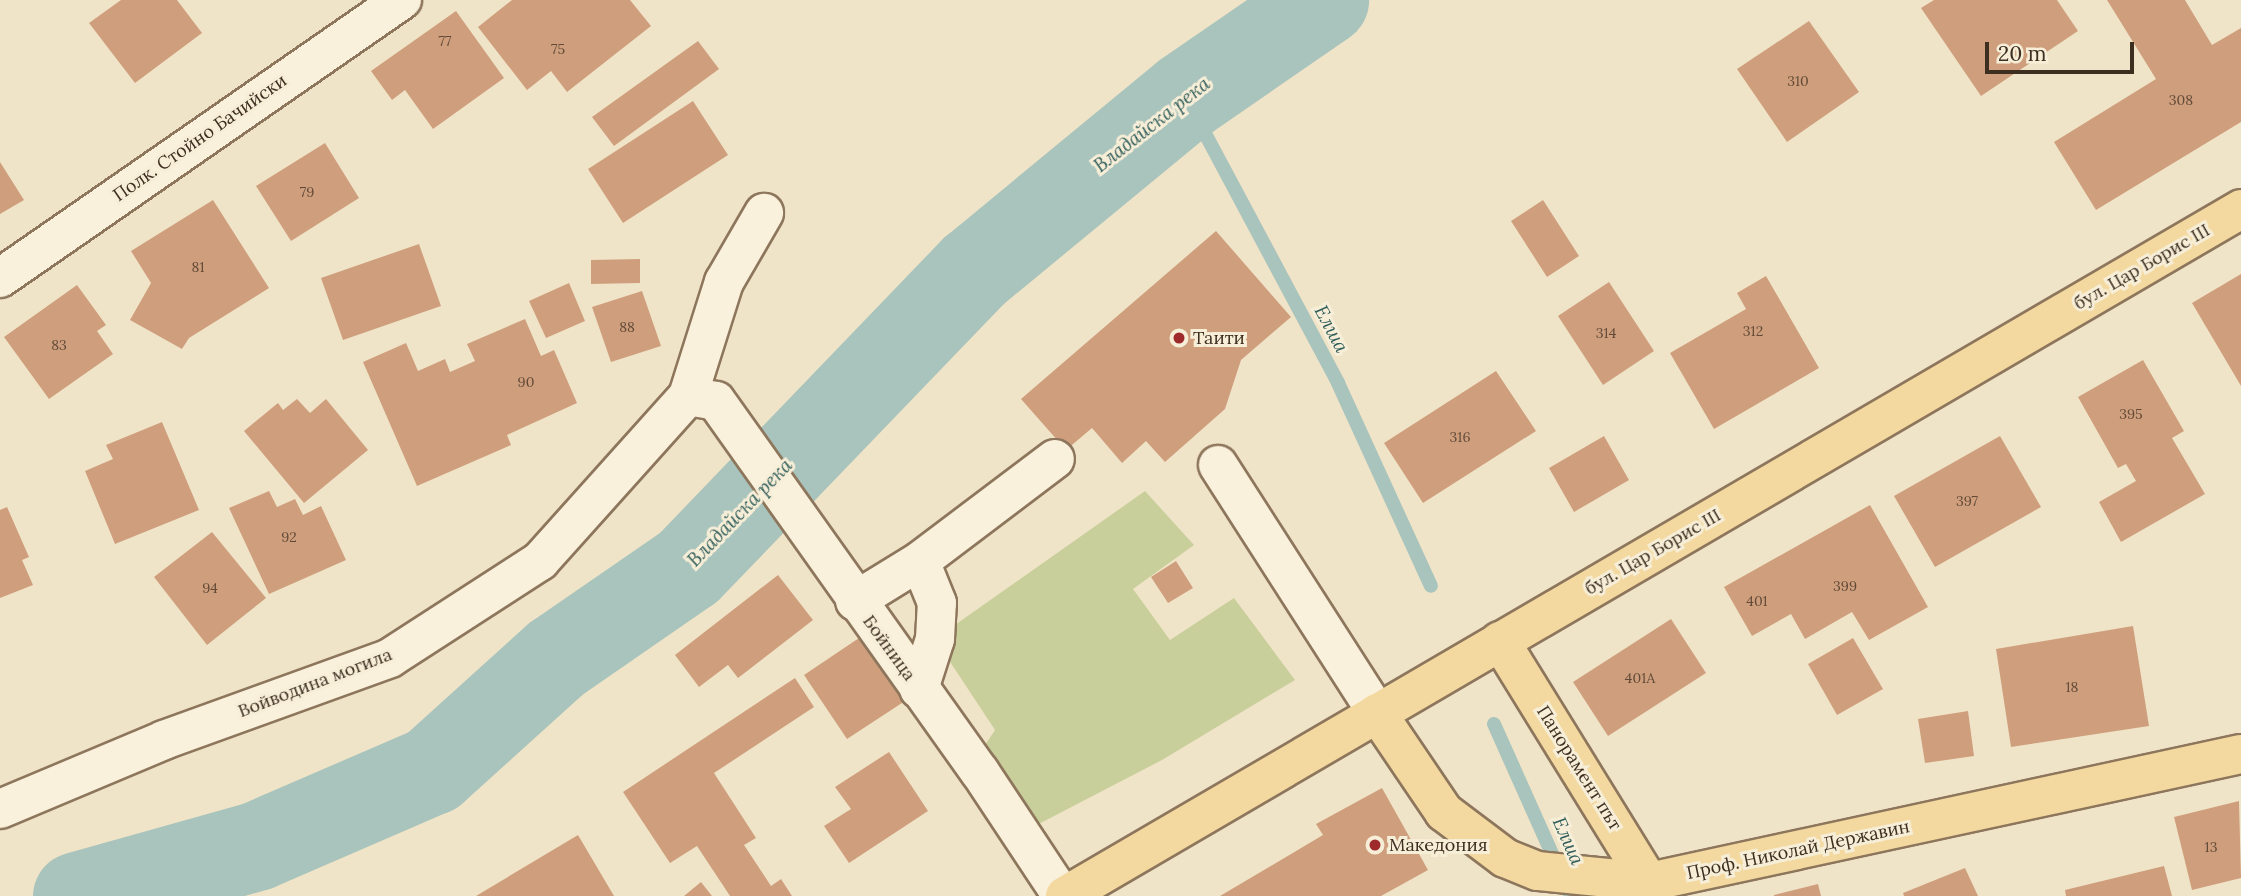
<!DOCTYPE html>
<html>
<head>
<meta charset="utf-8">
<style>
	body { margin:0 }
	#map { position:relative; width:2241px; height:896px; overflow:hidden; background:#f0e4c8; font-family:Lora,serif }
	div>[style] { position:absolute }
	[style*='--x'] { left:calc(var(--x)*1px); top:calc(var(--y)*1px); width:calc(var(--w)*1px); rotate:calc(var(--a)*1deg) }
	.green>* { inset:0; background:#c9cf9b }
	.stream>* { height:14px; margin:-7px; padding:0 7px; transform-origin:7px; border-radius:7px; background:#a9c4bc }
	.river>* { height:89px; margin:-44.5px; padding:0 44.5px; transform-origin:44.5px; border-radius:44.5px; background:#a9c4bc }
	.building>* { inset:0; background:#cf9f7d }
	.roads { filter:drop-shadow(2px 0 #8d765c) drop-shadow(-2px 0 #8d765c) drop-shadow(0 2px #8d765c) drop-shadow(0 -2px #8d765c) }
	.minor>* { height:38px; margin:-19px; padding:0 19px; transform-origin:19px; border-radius:19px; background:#faf1dc }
	.major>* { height:38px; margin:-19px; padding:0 19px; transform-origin:19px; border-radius:19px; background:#f3d9a0 }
	.dots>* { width:19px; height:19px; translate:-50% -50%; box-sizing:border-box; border:4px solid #f7eed8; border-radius:50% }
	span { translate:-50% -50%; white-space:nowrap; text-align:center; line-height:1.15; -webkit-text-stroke:6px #f7eed8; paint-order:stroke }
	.number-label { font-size:14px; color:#624a37 }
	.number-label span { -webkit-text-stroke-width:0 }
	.street-label { font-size:18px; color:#3d2e20 }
	.poi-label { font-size:18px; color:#3d2e20 }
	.left { translate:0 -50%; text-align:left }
	.water-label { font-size:19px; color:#2f5d5a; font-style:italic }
	.scale { position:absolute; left:1985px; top:42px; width:149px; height:32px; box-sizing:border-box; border:4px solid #3d2e20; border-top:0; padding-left:9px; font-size:21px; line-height:24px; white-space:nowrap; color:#3d2e20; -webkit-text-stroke:5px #f7eed8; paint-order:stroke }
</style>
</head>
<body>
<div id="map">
	<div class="green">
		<i style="clip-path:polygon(1145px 491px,1194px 545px,1133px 589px,1170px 640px,1234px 598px,1295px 680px,1162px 760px,1031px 828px,981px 751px,995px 730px,935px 639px)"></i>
	</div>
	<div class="stream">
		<i style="--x:1185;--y:96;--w:325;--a:61.9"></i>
		<i style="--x:1338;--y:383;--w:223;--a:65.4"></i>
		<i style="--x:1494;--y:724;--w:188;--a:65.9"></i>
	</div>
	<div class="river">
		<i style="--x:77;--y:896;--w:186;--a:-15.6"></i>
		<i style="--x:256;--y:846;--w:192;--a:-23.4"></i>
		<i style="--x:432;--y:770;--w:167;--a:-42.1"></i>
		<i style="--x:556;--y:658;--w:160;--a:-34.6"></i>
		<i style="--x:688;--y:567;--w:412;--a:-46.1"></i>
		<i style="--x:974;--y:270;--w:273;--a:-39.5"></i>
		<i style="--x:1185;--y:96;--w:169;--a:-34.6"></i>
	</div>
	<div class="building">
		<i style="clip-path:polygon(121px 0,177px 0,202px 33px,135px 83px,89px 23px)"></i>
		<i style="clip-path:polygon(512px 0,630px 0,651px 26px,567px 92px,551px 71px,527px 90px,478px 27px)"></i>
		<i style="clip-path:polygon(1934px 0,2057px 0,2078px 31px,1981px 96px,1921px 8px)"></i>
		<i style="clip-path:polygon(2107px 0,2185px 0,2212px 45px,2241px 28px,2241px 122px,2096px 210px,2054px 142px,2156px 79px)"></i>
		<i style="clip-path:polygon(456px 11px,504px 78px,433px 129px,405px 90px,392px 100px,371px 71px)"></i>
		<i style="clip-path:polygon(1809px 21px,1859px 92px,1787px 142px,1737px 69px)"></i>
		<i style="clip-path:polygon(698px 41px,719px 69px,614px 146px,592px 117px)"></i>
		<i style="clip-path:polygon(693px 101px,728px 155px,623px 223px,588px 169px)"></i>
		<i style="clip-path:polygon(325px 143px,359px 198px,291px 241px,256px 186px)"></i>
		<i style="clip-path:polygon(0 162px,24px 200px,0 214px)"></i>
		<i style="clip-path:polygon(213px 200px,269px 288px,189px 338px,182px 349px,130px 320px,151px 283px,131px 251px)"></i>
		<i style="clip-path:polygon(1543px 200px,1579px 256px,1547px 277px,1511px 221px)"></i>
		<i style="clip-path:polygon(1216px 231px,1291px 317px,1241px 360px,1225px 409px,1165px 462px,1146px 441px,1122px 463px,1092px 428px,1066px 450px,1021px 399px)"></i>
		<i style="clip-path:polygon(419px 244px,441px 306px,343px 340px,321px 278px)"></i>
		<i style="clip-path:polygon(640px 259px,640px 283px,591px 284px,591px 260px)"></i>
		<i style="clip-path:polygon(2241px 274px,2241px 386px,2192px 303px)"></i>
		<i style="clip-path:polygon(1766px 276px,1819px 368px,1714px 429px,1670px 353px,1746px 309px,1737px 293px)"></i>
		<i style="clip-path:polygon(1609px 282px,1654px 351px,1603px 385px,1558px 316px)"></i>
		<i style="clip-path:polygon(569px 283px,585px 321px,546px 338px,529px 301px)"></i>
		<i style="clip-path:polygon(77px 285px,106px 325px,97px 331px,113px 354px,49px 399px,4px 337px)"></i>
		<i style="clip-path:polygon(642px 291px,661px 346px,611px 362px,592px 307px)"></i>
		<i style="clip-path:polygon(525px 319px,541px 356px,554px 350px,577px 403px,507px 435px,511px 445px,417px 486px,363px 362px,406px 343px,418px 371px,445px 359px,450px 372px,475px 361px,467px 344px)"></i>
		<i style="clip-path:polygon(2143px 360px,2184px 431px,2172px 438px,2205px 494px,2121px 542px,2099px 502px,2136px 481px,2126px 464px,2118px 468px,2078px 397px)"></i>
		<i style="clip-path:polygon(1496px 371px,1536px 431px,1423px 503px,1384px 443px)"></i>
		<i style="clip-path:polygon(297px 399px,310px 413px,326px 399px,368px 450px,304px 503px,244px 431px,278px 403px,283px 410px)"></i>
		<i style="clip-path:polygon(162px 422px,199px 510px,115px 544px,85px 471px,113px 459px,106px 445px)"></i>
		<i style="clip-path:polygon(1604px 436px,1629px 480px,1574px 512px,1549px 468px)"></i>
		<i style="clip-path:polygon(2000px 436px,2041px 507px,1935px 567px,1894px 496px)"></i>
		<i style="clip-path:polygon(269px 491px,277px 507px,295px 499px,303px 515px,321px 506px,346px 560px,269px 594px,229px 508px)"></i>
		<i style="clip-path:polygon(1870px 505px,1928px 607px,1869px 640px,1852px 612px,1805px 639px,1791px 614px,1752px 636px,1724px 587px)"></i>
		<i style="clip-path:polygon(7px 507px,29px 557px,22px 560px,33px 585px,0 598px,0 510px)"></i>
		<i style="clip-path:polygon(212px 532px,266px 598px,207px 645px,154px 577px)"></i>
		<i style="clip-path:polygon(1176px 561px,1193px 588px,1168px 603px,1151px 577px)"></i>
		<i style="clip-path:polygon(778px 575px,813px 620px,738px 678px,728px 665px,699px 687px,675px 655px)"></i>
		<i style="clip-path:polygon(1671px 619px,1706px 673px,1608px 736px,1573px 682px)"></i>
		<i style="clip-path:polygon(2133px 626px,2149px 726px,2011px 747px,1996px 649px)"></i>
		<i style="clip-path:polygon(862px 636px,905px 701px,847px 739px,804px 675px)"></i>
		<i style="clip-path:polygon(1853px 638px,1883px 689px,1837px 715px,1808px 664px)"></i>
		<i style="clip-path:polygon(795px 678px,814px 707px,714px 773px,756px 838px,744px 845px,771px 886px,781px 879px,792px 896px,730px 896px,697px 846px,670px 863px,623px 792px)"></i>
		<i style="clip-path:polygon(1968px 711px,1974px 756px,1925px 763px,1918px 719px)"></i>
		<i style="clip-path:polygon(889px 752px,928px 811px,849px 863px,824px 826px,851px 809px,835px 787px)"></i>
		<i style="clip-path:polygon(1382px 788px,1428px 870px,1381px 896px,1220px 896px,1323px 835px,1316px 824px)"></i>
		<i style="clip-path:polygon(2239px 801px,2241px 878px,2192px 890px,2174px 817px)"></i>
		<i style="clip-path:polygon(578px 835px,614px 896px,476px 896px)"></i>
		<i style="clip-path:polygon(2164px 866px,2172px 896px,2066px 896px,2065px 890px)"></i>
		<i style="clip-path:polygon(1965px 868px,1978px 896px,1904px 896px,1903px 893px)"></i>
		<i style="clip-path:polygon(701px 882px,712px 896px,684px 896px)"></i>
		<i style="clip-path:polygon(1818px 884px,1821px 896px,1774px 896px,1774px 895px)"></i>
	</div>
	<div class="roads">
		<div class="minor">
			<i style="--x:0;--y:278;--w:489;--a:-34.7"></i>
			<i style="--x:688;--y:396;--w:120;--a:-72.5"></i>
			<i style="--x:724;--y:282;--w:80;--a:-59.9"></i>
			<i style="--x:1218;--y:465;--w:295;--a:57.3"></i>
			<i style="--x:855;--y:601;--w:76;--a:-31.6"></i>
			<i style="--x:920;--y:561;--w:169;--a:-37.1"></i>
			<i style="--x:919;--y:689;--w:52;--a:-72.3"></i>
			<i style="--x:935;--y:639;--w:36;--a:-87"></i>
			<i style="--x:937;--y:603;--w:45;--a:-112"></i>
			<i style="--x:0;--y:809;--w:178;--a:-22.8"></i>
			<i style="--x:164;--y:740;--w:240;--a:-19.9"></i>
			<i style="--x:390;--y:658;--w:179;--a:-32.9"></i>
			<i style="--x:540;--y:561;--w:222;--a:-48.1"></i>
			<i style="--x:688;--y:396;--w:28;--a:10"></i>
			<i style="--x:716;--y:401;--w:455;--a:54.6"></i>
			<i style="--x:980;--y:772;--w:149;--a:56.5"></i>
		</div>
		<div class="major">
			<i style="--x:1500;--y:641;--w:283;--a:58.3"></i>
			<i style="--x:1377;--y:713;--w:120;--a:55.9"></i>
			<i style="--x:1444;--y:812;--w:76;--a:37"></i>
			<i style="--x:1505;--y:858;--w:35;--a:22"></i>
			<i style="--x:1538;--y:871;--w:112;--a:5.7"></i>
			<i style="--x:1649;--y:882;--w:606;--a:-12.2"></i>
			<i style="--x:1065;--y:896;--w:1362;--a:-30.29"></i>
		</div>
	</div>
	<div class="dots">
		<i style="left:1179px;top:338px;background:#9e2a2b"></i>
		<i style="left:1375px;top:845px;background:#9e2a2b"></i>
	</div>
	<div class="number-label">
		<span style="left:445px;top:41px">77</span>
		<span style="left:558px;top:49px">75</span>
		<span style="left:1798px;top:81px">310</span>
		<span style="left:2181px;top:100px">308</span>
		<span style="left:307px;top:192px">79</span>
		<span style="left:198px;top:267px">81</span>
		<span style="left:627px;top:327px">88</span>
		<span style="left:1753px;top:331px">312</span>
		<span style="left:1606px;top:333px">314</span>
		<span style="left:59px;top:345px">83</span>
		<span style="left:526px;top:382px">90</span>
		<span style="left:2131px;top:414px">395</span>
		<span style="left:1460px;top:437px">316</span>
		<span style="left:1967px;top:501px">397</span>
		<span style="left:289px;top:537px">92</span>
		<span style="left:1845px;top:586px">399</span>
		<span style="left:210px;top:588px">94</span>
		<span style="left:1757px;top:601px">401</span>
		<span style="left:1640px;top:678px">401А</span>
		<span style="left:2072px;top:687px">18</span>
		<span style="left:2211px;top:847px">13</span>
	</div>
	<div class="street-label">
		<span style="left:200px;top:138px;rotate:-35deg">Полк. Стойно Бачийски</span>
		<span style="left:2142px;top:267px;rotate:-30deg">бул. Цар Борис III</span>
		<span style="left:1653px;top:552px;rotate:-30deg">бул. Цар Борис III</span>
		<span style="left:889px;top:648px;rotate:54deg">Бойница</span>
		<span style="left:315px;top:683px;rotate:-21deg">Войводина могила</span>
		<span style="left:1579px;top:768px;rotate:58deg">Панорамент път</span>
		<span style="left:1798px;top:850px;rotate:-12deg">Проф. Николай Державин</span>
	</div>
	<div class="poi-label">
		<span class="left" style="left:1193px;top:338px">Таити</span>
		<span class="left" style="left:1389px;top:845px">Македония</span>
	</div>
	<div class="water-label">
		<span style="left:1152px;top:125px;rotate:-38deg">Владайска река</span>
		<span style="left:1331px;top:329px;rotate:62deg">Елша</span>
		<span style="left:740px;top:513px;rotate:-46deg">Владайска река</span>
		<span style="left:1568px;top:841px;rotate:66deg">Елша</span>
	</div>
	<div class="scale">20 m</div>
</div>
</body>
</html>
